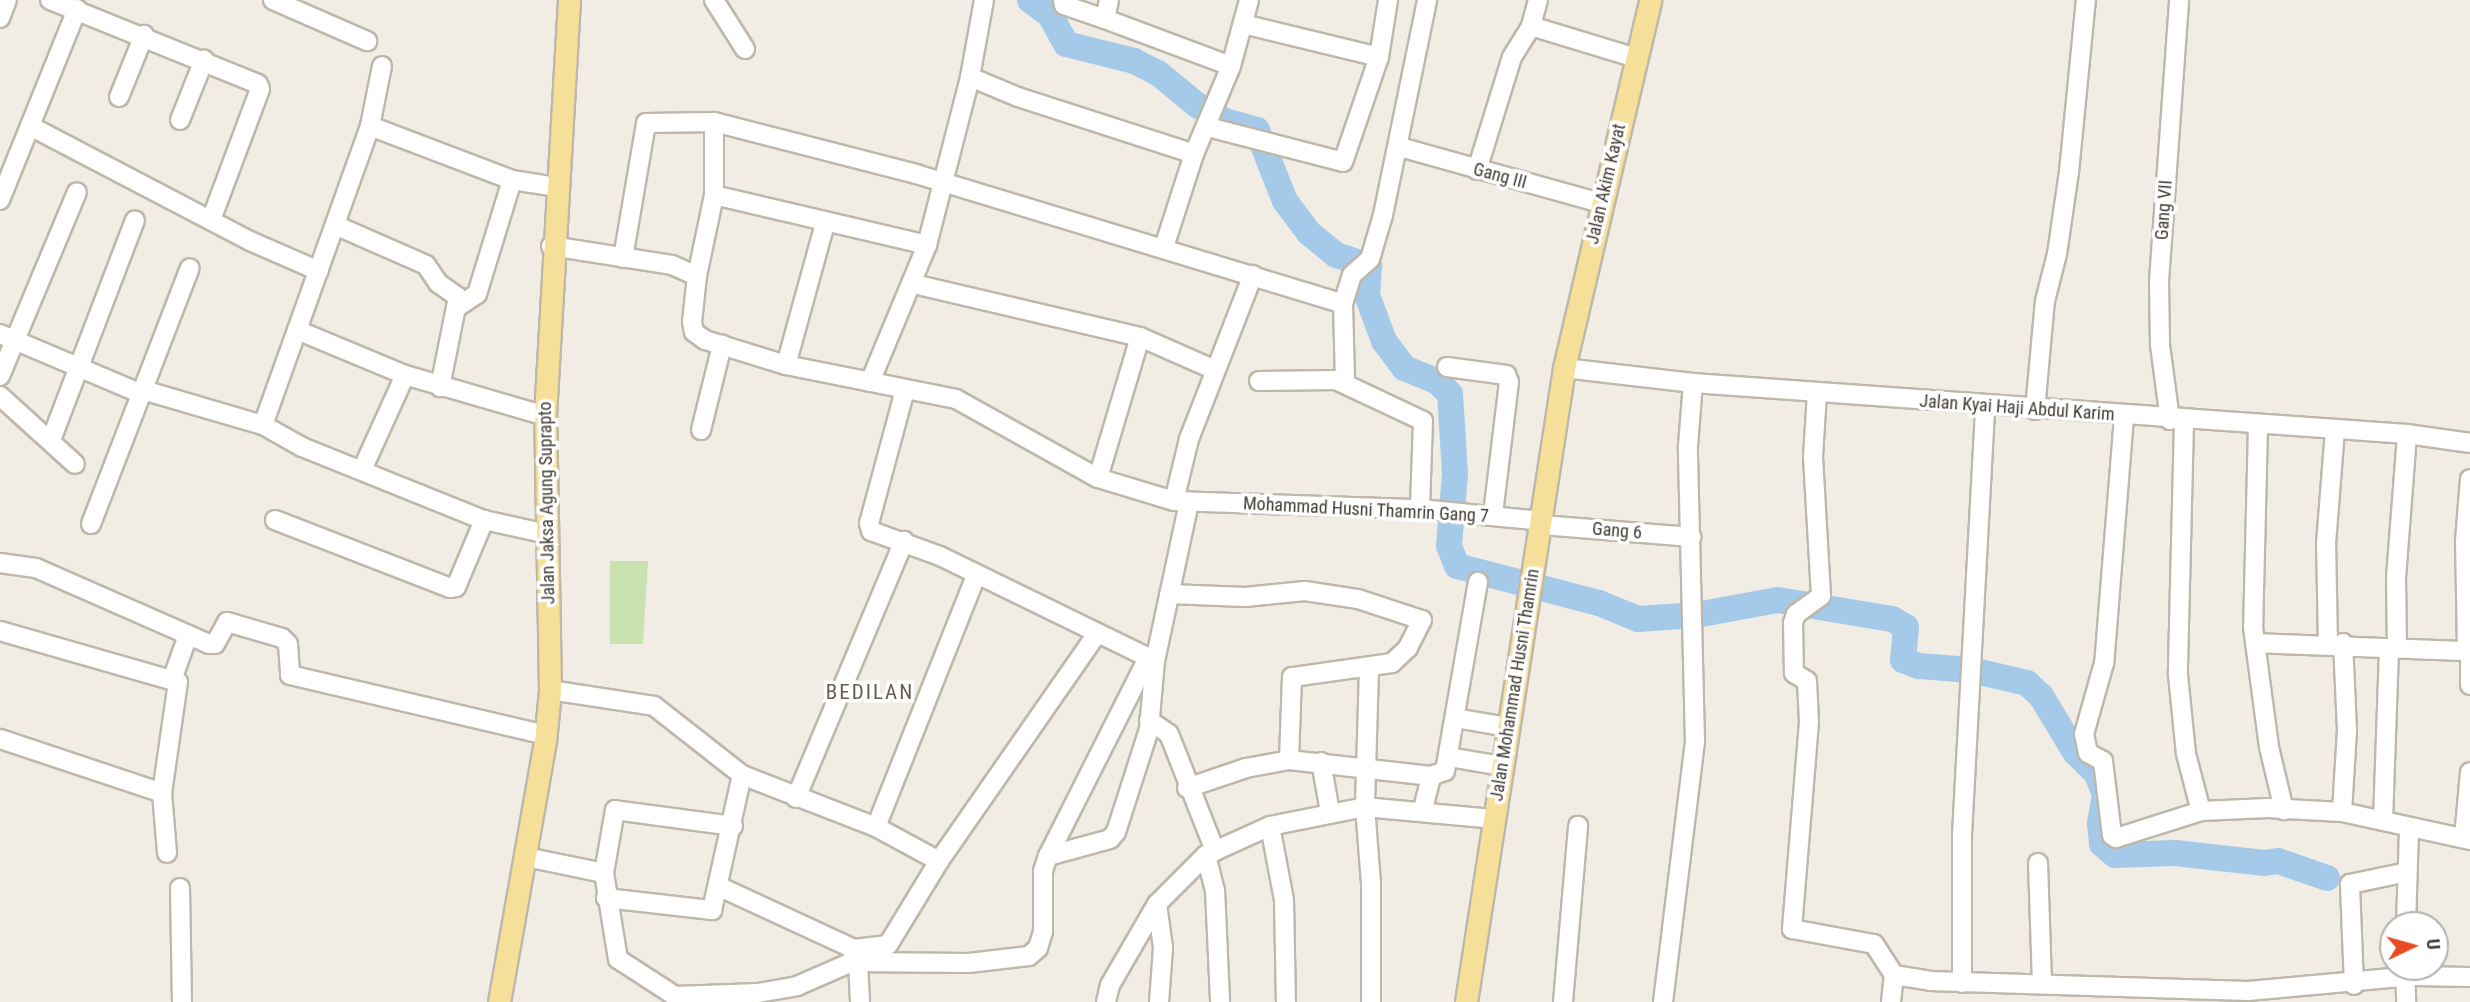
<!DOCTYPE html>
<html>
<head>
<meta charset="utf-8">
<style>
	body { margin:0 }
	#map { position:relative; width:2470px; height:1002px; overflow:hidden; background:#f1ede4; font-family:"Roboto Condensed",sans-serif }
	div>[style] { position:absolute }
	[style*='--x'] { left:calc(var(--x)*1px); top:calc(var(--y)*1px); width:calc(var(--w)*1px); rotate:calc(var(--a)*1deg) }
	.green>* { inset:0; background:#c9e2b0 }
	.river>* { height:26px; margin:-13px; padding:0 13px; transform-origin:13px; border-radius:13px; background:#a5cae9 }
	.roads { filter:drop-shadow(2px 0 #beb8ab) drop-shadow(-2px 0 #beb8ab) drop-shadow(0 2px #beb8ab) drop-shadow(0 -2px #beb8ab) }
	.minor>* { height:18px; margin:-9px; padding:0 9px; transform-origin:9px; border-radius:9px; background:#fff }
	.major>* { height:21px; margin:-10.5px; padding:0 10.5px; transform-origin:10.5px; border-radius:10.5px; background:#f6df98 }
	span { translate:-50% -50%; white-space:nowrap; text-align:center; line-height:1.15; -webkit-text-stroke:7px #fff; paint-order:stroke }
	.street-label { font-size:18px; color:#423d35 }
	.quarter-label { font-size:21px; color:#645c4d; letter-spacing:2px }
	.north { position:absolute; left:2379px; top:911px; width:70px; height:70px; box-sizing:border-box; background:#fff; border:2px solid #b3b1ae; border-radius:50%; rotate:85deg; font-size:19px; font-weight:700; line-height:28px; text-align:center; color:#423d35 }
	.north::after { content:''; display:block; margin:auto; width:24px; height:32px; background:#e84a24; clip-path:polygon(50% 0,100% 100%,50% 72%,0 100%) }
</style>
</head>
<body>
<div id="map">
	<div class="green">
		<i style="clip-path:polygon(610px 561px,648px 561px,643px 644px,610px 644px)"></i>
	</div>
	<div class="river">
		<i style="--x:1030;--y:0;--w:25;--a:37"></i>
		<i style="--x:1050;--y:15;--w:33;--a:61"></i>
		<i style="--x:1066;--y:44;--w:70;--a:14"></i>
		<i style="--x:1134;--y:61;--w:27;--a:27"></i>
		<i style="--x:1158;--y:73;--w:50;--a:39.4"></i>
		<i style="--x:1197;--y:105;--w:32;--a:30"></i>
		<i style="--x:1225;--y:121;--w:33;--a:16"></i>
		<i style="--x:1257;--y:130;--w:76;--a:68.5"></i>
		<i style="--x:1285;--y:201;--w:40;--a:53"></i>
		<i style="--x:1309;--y:233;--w:35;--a:39"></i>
		<i style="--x:1336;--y:255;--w:35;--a:18"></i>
		<i style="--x:1369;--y:266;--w:29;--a:94"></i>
		<i style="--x:1367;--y:295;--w:49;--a:69.7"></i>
		<i style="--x:1384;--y:341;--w:34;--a:53"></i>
		<i style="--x:1404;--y:368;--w:37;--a:22"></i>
		<i style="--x:1438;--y:382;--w:17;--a:45"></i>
		<i style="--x:1450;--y:394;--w:80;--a:86.4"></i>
		<i style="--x:1455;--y:474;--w:72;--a:94.8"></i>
		<i style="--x:1449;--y:546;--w:22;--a:68"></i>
		<i style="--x:1457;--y:566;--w:147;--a:14.6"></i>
		<i style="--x:1599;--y:603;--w:42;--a:22.3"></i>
		<i style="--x:1638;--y:619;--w:58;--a:-3.9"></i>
		<i style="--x:1696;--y:615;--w:83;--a:-10.4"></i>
		<i style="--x:1778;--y:600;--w:116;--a:9.5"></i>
		<i style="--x:1892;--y:619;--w:16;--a:30"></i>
		<i style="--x:1906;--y:627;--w:33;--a:95"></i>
		<i style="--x:1903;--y:660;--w:17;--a:21"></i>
		<i style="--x:1919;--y:666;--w:52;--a:4.4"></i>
		<i style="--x:1971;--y:670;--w:57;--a:13.1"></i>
		<i style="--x:2027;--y:683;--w:19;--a:43"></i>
		<i style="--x:2041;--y:696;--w:66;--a:58.7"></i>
		<i style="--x:2075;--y:752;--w:31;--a:45"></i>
		<i style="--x:2097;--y:774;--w:22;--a:69"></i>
		<i style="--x:2105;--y:795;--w:29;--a:100"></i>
		<i style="--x:2100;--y:824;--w:20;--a:84"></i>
		<i style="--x:2102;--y:844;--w:17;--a:40"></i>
		<i style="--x:2115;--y:855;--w:60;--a:-1.9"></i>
		<i style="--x:2175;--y:853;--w:90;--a:6.4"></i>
		<i style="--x:2264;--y:863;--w:14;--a:-8"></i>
		<i style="--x:2278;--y:861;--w:52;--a:19.1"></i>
	</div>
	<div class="roads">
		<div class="minor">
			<i style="--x:50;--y:0;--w:224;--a:22"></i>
			<i style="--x:258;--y:84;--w:5;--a:68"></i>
			<i style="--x:260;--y:89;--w:140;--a:110.5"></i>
			<i style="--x:273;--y:0;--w:103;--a:23.6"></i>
			<i style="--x:714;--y:0;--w:58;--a:57.7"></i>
			<i style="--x:1063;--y:0;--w:5;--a:79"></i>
			<i style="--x:1064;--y:5;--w:43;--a:18.9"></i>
			<i style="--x:1109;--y:0;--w:19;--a:102"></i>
			<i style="--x:1105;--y:19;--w:134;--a:20.5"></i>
			<i style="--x:0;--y:18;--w:19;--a:-69"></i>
			<i style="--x:1243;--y:24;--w:140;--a:13.6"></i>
			<i style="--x:1531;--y:26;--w:110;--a:16.9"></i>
			<i style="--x:970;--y:77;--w:52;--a:22.6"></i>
			<i style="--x:1018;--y:97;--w:185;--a:17.9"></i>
			<i style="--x:119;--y:97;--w:67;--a:-68"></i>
			<i style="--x:180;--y:120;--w:65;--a:-68.2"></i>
			<i style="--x:30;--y:126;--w:248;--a:27.6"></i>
			<i style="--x:250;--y:241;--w:75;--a:23.5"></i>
			<i style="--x:370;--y:126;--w:152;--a:20.8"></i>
			<i style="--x:512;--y:180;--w:46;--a:8.8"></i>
			<i style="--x:1208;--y:127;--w:139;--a:14.5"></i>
			<i style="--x:1343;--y:162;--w:111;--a:-71.1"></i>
			<i style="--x:1379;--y:57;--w:58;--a:-81"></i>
			<i style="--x:1400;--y:147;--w:209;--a:15.6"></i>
			<i style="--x:1477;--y:170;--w:118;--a:-72.8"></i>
			<i style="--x:1512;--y:57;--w:36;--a:-58"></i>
			<i style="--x:1531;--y:26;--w:27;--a:-75"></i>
			<i style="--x:714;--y:195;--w:73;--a:-90"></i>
			<i style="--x:714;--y:122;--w:209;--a:14.4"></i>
			<i style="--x:916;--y:174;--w:446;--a:16.9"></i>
			<i style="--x:1343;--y:304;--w:30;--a:-73"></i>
			<i style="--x:1352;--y:275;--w:24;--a:-42"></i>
			<i style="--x:1370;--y:259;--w:46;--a:-73.5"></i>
			<i style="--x:1383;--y:215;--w:219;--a:-78.4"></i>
			<i style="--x:0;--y:200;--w:206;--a:-68"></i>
			<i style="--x:335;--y:225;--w:99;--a:23.7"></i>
			<i style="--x:426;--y:265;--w:22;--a:56"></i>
			<i style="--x:438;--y:283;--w:24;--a:35"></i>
			<i style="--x:458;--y:297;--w:92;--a:101.3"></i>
			<i style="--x:551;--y:246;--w:122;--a:8.9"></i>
			<i style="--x:672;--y:265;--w:27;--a:24"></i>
			<i style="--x:697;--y:276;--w:46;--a:96.2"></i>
			<i style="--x:692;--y:322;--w:10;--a:79"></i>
			<i style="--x:694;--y:332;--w:14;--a:36"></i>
			<i style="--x:705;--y:340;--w:85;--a:17.2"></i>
			<i style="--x:786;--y:365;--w:173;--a:11.3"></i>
			<i style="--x:956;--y:399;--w:162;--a:29.1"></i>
			<i style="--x:1098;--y:478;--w:79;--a:16.8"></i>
			<i style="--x:1174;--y:501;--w:246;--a:1.9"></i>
			<i style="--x:1420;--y:509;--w:124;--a:5.6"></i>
			<i style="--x:1164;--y:247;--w:98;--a:-72.1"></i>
			<i style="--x:1194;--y:154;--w:95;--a:-67.2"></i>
			<i style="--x:1231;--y:66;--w:68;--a:-74.7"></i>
			<i style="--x:623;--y:258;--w:137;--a:-80.3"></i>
			<i style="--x:646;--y:123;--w:68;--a:-0.8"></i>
			<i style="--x:697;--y:276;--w:83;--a:-78.1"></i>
			<i style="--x:714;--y:195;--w:219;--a:13.2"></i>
			<i style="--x:914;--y:284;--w:232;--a:13.2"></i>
			<i style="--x:1140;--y:337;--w:82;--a:23.7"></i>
			<i style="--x:1343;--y:304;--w:78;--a:88.5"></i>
			<i style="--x:456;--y:308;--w:25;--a:-34"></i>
			<i style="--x:477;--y:294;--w:119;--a:-72.9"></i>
			<i style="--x:297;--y:330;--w:117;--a:22.6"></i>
			<i style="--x:405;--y:375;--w:146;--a:16.3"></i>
			<i style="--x:0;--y:334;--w:154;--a:22.9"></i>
			<i style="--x:786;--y:365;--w:147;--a:-74.6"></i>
			<i style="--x:1447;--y:367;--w:60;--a:7.7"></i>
			<i style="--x:1506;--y:375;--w:8;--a:67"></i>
			<i style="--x:1509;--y:382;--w:134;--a:96.9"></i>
			<i style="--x:1564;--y:368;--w:130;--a:6.6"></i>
			<i style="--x:1693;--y:383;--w:716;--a:4.09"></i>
			<i style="--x:2407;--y:434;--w:64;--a:8.1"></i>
			<i style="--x:0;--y:376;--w:199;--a:-67.3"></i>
			<i style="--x:1259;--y:381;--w:77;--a:-0.7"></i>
			<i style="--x:1336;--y:380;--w:96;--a:25.2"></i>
			<i style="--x:1423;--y:421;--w:88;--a:92"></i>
			<i style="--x:870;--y:382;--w:148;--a:-67.4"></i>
			<i style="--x:927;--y:245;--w:173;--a:-75.6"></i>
			<i style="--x:970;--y:77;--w:78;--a:-79.7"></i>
			<i style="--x:143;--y:390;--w:125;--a:16.3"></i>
			<i style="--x:263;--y:425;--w:45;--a:29.4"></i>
			<i style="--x:302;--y:447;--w:196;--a:21.9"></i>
			<i style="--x:484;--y:520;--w:65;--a:12.5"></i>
			<i style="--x:905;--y:390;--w:138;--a:105.1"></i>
			<i style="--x:869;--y:523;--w:8;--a:76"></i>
			<i style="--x:871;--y:531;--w:73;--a:19.9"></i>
			<i style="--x:940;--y:556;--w:239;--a:26"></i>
			<i style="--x:1817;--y:393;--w:64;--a:93.6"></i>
			<i style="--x:1813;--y:457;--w:139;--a:86.7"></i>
			<i style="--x:1821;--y:596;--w:31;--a:144"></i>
			<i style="--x:1796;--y:614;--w:9;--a:108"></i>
			<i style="--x:1793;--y:623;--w:50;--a:88.9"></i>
			<i style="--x:1794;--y:673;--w:15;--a:32"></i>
			<i style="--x:1807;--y:681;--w:41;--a:87.2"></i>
			<i style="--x:1809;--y:722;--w:208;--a:94.7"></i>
			<i style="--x:1792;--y:929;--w:83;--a:10.4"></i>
			<i style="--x:1874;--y:944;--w:37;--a:57"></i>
			<i style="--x:1894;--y:975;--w:36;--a:9"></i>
			<i style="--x:1930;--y:981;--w:318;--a:1.8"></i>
			<i style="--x:2248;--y:991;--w:167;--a:-5.2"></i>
			<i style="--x:2414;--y:976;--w:56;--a:1"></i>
			<i style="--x:0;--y:396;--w:101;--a:42.2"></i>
			<i style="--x:2035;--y:410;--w:109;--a:-84.8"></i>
			<i style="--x:2045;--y:301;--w:49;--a:-75.7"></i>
			<i style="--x:2057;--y:254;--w:83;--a:-81.7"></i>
			<i style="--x:2069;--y:172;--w:173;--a:-84.4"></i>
			<i style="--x:2124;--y:417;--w:247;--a:94.6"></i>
			<i style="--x:2104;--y:663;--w:74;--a:105.7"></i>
			<i style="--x:2084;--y:734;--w:19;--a:78"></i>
			<i style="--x:2088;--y:753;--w:17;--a:28"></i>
			<i style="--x:2103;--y:761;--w:75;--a:83.1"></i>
			<i style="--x:2112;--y:835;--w:5;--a:37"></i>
			<i style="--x:2116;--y:838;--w:89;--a:-17.6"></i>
			<i style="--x:2201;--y:811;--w:67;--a:-2.6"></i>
			<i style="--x:2268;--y:808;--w:74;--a:3.1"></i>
			<i style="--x:2342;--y:812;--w:131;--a:12.3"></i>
			<i style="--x:2170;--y:420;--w:76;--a:-97.6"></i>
			<i style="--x:2160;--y:345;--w:64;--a:-90.9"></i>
			<i style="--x:2159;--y:281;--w:282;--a:-85.9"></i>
			<i style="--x:2184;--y:421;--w:254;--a:91.4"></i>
			<i style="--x:2178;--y:675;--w:79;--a:84.2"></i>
			<i style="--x:2186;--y:754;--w:59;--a:75.3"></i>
			<i style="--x:263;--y:425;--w:318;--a:-70.3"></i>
			<i style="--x:370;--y:126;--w:61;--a:-78.7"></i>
			<i style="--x:2258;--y:427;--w:200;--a:91.4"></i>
			<i style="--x:2253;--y:627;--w:121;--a:82.4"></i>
			<i style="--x:2269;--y:747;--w:65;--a:76.6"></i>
			<i style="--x:701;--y:430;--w:88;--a:-76.1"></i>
			<i style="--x:51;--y:440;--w:235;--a:-69.1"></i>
			<i style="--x:362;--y:470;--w:104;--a:-65.6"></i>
			<i style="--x:1098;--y:478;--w:147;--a:-73.4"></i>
			<i style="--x:1174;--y:501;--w:64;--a:-76.4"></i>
			<i style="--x:1189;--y:439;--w:176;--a:-68.7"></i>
			<i style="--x:275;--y:520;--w:188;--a:21.2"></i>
			<i style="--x:450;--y:588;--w:6;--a:-9"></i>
			<i style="--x:456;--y:587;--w:73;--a:-67.3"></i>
			<i style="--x:91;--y:524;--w:274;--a:-68.9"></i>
			<i style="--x:1542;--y:525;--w:150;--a:4.6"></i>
			<i style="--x:0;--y:563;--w:36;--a:8"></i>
			<i style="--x:36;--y:568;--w:189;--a:23.7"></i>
			<i style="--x:209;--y:644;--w:6;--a:0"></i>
			<i style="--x:215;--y:644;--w:25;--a:-61"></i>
			<i style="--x:227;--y:622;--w:57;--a:16.2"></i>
			<i style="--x:282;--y:638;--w:8;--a:45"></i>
			<i style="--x:288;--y:644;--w:31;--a:86"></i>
			<i style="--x:290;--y:675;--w:263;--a:13.2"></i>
			<i style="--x:1169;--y:594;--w:76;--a:2.3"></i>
			<i style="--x:1245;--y:597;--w:60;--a:-5.7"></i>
			<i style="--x:1305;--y:591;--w:54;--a:8.6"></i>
			<i style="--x:1358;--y:599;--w:67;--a:18.2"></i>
			<i style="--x:1422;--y:620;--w:31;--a:117"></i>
			<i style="--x:1408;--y:648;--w:22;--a:137"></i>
			<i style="--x:1392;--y:663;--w:101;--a:172"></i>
			<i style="--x:1292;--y:677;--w:83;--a:92.1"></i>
			<i style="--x:0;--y:631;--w:185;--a:16"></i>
			<i style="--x:178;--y:682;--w:112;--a:98.2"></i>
			<i style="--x:162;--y:793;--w:60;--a:85.2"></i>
			<i style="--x:2255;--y:643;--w:212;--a:2.2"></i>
			<i style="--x:2467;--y:651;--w:110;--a:-91"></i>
			<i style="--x:2465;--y:541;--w:62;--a:-85.4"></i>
			<i style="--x:2328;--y:644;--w:100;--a:-91.1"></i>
			<i style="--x:2326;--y:544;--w:114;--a:-85.5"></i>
			<i style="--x:2397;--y:649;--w:71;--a:-90.8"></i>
			<i style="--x:2396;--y:578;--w:144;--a:-85.6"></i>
			<i style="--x:2470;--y:651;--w:34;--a:90"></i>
			<i style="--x:1369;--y:669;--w:138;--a:91.7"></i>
			<i style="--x:1365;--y:807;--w:76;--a:85.5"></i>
			<i style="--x:1371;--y:883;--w:119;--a:90"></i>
			<i style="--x:172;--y:680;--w:48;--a:-70.4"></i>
			<i style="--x:550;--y:690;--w:105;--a:8.7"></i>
			<i style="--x:654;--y:706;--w:112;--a:38.1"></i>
			<i style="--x:742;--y:775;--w:144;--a:21.2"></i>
			<i style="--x:876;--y:827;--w:72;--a:28.4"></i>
			<i style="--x:1455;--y:718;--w:54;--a:9.6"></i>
			<i style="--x:1149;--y:720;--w:24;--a:35"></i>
			<i style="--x:1169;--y:734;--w:126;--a:68.5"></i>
			<i style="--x:0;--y:739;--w:171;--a:18.4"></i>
			<i style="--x:1449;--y:757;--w:54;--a:9.6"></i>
			<i style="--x:1321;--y:762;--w:51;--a:79.8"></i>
			<i style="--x:1187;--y:788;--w:62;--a:-18.7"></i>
			<i style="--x:1246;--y:768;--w:44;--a:-10.5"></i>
			<i style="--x:1289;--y:760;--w:143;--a:6.4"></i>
			<i style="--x:1431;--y:776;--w:15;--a:-20"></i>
			<i style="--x:1445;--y:771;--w:192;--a:-80.1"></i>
			<i style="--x:796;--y:798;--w:279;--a:-67.2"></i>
			<i style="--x:1423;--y:809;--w:34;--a:-76"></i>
			<i style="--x:2342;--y:812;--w:82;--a:-86.5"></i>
			<i style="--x:2347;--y:730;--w:87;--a:-92.6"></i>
			<i style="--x:2383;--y:821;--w:173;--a:-88"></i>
			<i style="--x:733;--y:826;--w:119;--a:-172.3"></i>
			<i style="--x:615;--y:810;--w:64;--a:99.9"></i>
			<i style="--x:604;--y:873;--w:87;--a:80.8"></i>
			<i style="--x:618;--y:959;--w:68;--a:33"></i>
			<i style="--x:675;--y:996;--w:83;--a:-2.1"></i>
			<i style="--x:758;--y:993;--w:40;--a:-10"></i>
			<i style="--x:797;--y:986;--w:60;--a:-23.6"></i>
			<i style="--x:852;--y:962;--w:13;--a:-81"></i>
			<i style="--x:1270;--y:826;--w:75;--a:79.3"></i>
			<i style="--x:1284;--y:900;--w:102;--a:88.9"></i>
			<i style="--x:876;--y:827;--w:270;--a:-68.3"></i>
			<i style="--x:2464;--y:838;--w:66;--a:-84.8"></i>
			<i style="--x:1206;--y:855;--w:36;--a:76"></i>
			<i style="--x:1215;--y:890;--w:112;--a:87.4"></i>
			<i style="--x:1048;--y:856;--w:64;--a:-15.3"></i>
			<i style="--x:1110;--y:839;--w:9;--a:-49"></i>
			<i style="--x:1116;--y:832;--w:108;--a:-72.2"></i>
			<i style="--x:1149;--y:729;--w:68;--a:-85"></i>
			<i style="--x:1155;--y:661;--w:163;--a:-77.9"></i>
			<i style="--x:526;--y:857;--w:80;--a:11.6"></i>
			<i style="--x:2038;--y:863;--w:121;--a:88.1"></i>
			<i style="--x:720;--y:887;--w:148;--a:24.8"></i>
			<i style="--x:854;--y:949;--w:34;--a:-7"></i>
			<i style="--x:888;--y:945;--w:98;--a:-58.7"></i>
			<i style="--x:939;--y:861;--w:275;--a:-55.2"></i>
			<i style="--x:180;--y:888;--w:114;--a:89"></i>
			<i style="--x:606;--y:898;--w:107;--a:6.5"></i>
			<i style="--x:712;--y:910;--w:138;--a:-77.5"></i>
			<i style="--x:1157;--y:904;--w:44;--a:82.2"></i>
			<i style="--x:1163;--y:948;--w:54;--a:94.2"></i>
			<i style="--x:2406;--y:925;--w:97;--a:-88.2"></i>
			<i style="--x:852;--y:962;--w:117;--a:0.5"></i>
			<i style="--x:969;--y:963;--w:60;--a:-6.7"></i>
			<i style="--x:1029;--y:956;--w:12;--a:-42"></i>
			<i style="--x:1038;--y:948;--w:17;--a:-73"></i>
			<i style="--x:1043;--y:932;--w:61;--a:-90"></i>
			<i style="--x:1043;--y:871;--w:16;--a:-72"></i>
			<i style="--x:1048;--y:856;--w:222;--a:-63.2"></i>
			<i style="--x:858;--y:962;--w:40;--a:87.1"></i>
			<i style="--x:2405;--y:967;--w:35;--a:88"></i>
			<i style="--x:1962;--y:983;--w:148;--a:-90"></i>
			<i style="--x:1962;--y:835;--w:430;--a:-86.9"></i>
			<i style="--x:2354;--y:985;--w:101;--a:-92.3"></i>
			<i style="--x:2350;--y:884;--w:58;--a:-11.9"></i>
			<i style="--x:1106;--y:1002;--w:17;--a:-77"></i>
			<i style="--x:1110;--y:985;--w:94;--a:-59.9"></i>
			<i style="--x:1157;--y:904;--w:69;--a:-45"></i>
			<i style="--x:1206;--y:855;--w:70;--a:-24.4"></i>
			<i style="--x:1270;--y:826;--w:97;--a:-11.3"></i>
			<i style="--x:1365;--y:807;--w:130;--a:5.3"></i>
			<i style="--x:1563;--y:1002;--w:177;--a:-85.1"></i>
			<i style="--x:1663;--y:1002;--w:262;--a:-83"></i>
			<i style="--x:1695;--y:742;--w:296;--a:-91.4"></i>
			<i style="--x:1688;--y:446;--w:63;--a:-85.5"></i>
			<i style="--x:1891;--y:1002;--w:27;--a:-84"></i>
		</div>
		<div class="major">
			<i style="--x:499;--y:1002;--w:264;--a:-80"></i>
			<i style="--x:545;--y:742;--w:52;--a:-84.5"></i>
			<i style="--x:550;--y:690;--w:274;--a:-91"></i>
			<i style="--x:545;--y:416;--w:417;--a:-86.7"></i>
			<i style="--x:1466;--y:1002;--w:642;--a:-81.21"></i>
			<i style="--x:1564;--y:368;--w:378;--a:-76.8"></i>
		</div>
	</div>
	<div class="street-label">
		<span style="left:1500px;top:176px;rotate:15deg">Gang III</span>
		<span style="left:1606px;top:184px;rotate:-77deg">Jalan Akim Kayat</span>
		<span style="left:2164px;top:210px;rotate:-86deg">Gang VII</span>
		<span style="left:2017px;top:408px;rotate:4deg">Jalan Kyai Haji Abdul Karim</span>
		<span style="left:547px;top:503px;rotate:-91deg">Jalan Jaksa Agung Suprapto</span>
		<span style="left:1366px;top:510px;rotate:3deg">Mohammad Husni Thamrin Gang 7</span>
		<span style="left:1617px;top:531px;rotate:5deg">Gang 6</span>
		<span style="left:1515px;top:685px;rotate:-81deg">Jalan Mohammad Husni Thamrin</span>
	</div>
	<div class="quarter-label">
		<span style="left:870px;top:692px">BEDILAN</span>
	</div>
	<div class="north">U</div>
</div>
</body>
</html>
